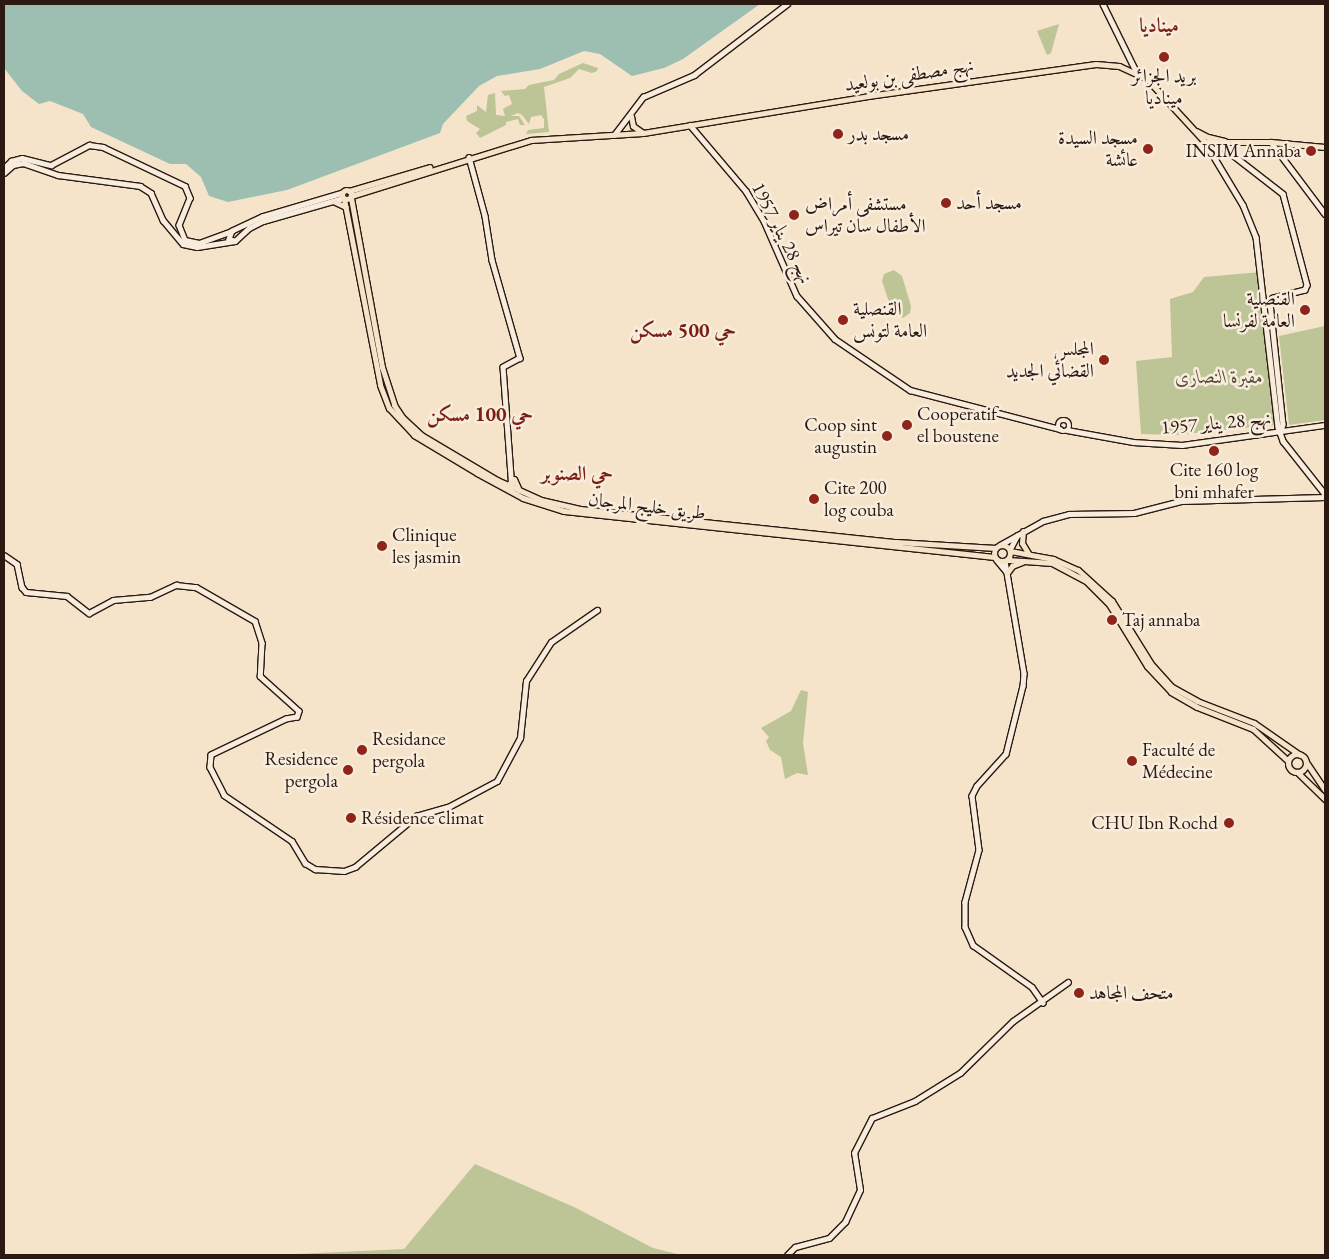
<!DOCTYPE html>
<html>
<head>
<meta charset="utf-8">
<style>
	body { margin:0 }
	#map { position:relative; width:1329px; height:1259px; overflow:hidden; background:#f5e4c9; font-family:"EB Garamond",Amiri,serif }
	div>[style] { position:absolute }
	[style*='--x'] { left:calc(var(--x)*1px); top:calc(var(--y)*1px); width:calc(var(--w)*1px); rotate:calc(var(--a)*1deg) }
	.green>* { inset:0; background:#bdc496 }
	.water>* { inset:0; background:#9dbfb2 }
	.roads { filter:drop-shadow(1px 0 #2b1912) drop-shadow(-1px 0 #2b1912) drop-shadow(0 1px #2b1912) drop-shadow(0 -1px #2b1912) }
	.secondary>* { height:4.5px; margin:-2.25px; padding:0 2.25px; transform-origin:2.25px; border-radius:2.25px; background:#f8eddc }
	.secondary>.ring { margin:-2.25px; padding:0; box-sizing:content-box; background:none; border:4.5px solid #f8eddc; border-radius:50% }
	.primary>* { height:5px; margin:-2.5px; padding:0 2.5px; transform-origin:2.5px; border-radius:2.5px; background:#f5e4c9 }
	.primary>.ring { margin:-2.5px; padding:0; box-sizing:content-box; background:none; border:5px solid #f5e4c9; border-radius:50% }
	.dots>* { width:14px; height:14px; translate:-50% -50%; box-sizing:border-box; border:2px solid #f8eddc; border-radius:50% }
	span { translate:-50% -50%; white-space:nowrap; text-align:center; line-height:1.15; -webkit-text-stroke:5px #f8eddc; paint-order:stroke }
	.street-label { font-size:19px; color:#2b1912 }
	.poi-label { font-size:19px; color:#2b1912 }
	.left { translate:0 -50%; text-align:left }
	.right { translate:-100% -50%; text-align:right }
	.park-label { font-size:19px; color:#574c3a; font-style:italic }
	.neighbourhood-label { font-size:20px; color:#7a1f14; font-weight:700 }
	.frame { position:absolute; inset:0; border:5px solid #2b1912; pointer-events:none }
</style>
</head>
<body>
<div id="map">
	<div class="green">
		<i style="clip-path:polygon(1059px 24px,1051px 53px,1047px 55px,1037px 31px)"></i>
		<i style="clip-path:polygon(583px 63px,598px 68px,597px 71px,592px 73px,579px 69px,570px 78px,544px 87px,549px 132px,526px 134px,528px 130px,544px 128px,544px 119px,541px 115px,531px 117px,529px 124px,522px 115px,518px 113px,511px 116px,519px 116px,525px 125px,520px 125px,518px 119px,506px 122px,506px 125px,480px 138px,476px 133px,480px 129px,467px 121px,466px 116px,477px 111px,477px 105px,486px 112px,488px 95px,495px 93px,496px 115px,505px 116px,503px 109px,512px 104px,509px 95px,505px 96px,501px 91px,525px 89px,529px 85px,554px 80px,559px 74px)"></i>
		<i style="clip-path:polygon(894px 270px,902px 276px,911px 306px,910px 313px,903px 318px,893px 314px,882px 281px,884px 274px)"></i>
		<i style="clip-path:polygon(1261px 272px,1275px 425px,1175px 435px,1141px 434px,1136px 361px,1172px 357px,1170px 299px,1193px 292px,1204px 277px)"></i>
		<i style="clip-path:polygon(1325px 326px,1325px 420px,1289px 425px,1279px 336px)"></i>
		<i style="clip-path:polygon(801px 690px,808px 692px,803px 743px,808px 775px,797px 773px,785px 779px,781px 757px,770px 750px,766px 741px,769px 737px,761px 728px,791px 711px)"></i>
		<i style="clip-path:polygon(475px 1164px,574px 1207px,653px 1248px,681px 1255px,275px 1255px,404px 1249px)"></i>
	</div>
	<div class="water">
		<i style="clip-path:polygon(4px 4px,760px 4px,683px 59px,664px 68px,632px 76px,600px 54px,584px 51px,540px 69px,497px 76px,479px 86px,443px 124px,440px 133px,287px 190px,228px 202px,209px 196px,201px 177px,186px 164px,170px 164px,91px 127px,83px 114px,50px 101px,39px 104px,22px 91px,4px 68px)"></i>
	</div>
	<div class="roads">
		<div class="secondary">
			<i style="--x:1103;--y:4;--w:77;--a:63.8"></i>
			<i style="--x:690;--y:125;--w:87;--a:49.7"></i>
			<i style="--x:746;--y:191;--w:35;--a:59"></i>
			<i style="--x:764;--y:221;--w:82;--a:66.3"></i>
			<i style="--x:797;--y:296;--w:57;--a:48.5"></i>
			<i style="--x:835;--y:339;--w:91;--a:34.2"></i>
			<i style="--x:910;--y:390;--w:155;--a:14.6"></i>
			<i style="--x:614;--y:135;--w:48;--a:-52.7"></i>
			<i style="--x:643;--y:97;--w:56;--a:-23.3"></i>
			<i style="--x:694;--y:75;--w:117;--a:-37.4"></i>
			<i style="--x:1215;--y:141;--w:86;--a:37.9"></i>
			<i style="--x:1283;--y:194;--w:94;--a:75.2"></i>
			<i style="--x:1307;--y:285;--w:5;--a:112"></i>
			<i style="--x:1305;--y:290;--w:33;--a:166"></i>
			<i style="--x:1273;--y:298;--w:6;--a:121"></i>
			<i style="--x:1270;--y:303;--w:122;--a:83.9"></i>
			<i style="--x:1283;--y:424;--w:8;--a:104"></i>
			<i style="--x:1205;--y:142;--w:74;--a:58.9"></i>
			<i style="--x:1243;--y:205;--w:35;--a:68"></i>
			<i style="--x:1256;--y:237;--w:191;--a:83.4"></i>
			<i style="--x:1278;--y:427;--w:15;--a:70"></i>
			<i style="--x:1283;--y:441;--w:68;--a:51.6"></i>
			<i style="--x:1271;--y:142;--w:90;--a:53.1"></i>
			<i style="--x:469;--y:157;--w:61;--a:74.8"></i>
			<i style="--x:485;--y:216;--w:45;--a:81"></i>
			<i style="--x:492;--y:260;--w:102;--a:74.1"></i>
			<i style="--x:520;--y:358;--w:19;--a:152"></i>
			<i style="--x:503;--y:367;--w:123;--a:85.8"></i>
			<i style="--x:4;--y:168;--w:10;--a:-45"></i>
			<i style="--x:11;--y:161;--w:11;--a:-15"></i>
			<i style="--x:22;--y:158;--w:30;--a:14"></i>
			<i style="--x:51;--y:165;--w:43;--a:-27.8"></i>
			<i style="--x:89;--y:145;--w:14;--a:8"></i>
			<i style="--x:103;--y:147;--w:91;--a:25.4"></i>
			<i style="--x:185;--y:186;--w:13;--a:67"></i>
			<i style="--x:190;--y:198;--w:29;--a:112"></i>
			<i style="--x:179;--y:225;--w:16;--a:68"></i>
			<i style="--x:185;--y:240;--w:14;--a:12"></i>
			<i style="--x:199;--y:243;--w:35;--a:-20"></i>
			<i style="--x:4;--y:173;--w:12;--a:-42"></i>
			<i style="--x:13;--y:165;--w:10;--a:-11"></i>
			<i style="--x:23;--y:163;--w:37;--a:19"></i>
			<i style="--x:58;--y:175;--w:83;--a:7.6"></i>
			<i style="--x:140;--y:186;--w:13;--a:32"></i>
			<i style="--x:151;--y:193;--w:30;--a:66"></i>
			<i style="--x:163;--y:220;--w:31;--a:50"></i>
			<i style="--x:183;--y:244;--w:14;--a:12"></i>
			<i style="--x:197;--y:247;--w:38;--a:-9"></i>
			<i style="--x:343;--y:193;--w:84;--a:163.5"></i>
			<i style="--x:262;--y:217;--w:33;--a:155"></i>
			<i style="--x:232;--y:231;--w:9;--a:111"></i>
			<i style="--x:229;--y:239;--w:6;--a:18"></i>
			<i style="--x:235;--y:241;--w:19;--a:-43"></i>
			<i style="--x:249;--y:228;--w:16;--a:-27"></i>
			<i style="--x:263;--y:221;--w:83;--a:-16"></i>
			<i class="ring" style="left:1058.5px;top:420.5px;width:6.5px;height:6.5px"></i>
			<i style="--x:1067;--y:430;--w:67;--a:10.3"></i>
			<i style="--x:1133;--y:442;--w:49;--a:3.5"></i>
			<i style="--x:1182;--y:445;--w:144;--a:-8"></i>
			<i style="--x:1000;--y:545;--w:49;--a:-29.2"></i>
			<i style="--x:1043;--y:521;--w:27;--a:-15"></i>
			<i style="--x:1069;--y:514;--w:65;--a:-0.9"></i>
			<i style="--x:1134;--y:513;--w:49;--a:-14.3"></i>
			<i style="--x:1181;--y:501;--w:144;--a:-1.6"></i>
			<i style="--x:1010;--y:549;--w:15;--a:-62"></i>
			<i style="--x:4;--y:555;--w:16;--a:35"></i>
			<i style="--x:17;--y:564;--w:24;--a:78"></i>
			<i style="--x:22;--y:587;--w:6;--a:51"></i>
			<i style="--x:26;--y:592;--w:41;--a:5.6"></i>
			<i style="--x:67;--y:596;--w:28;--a:38"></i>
			<i style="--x:89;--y:613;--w:27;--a:-28"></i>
			<i style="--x:113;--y:600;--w:37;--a:-5"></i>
			<i style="--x:150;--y:597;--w:29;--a:-25"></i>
			<i style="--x:176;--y:585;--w:20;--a:6"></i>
			<i style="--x:196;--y:587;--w:68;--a:30"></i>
			<i style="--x:255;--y:621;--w:23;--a:72"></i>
			<i style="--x:262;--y:643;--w:33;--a:93"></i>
			<i style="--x:260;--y:676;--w:52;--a:41.9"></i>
			<i style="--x:299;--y:711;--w:6;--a:108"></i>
			<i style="--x:297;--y:717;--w:11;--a:170"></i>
			<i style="--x:286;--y:719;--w:83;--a:154.4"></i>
			<i style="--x:211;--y:755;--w:12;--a:95"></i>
			<i style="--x:210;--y:767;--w:31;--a:63"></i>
			<i style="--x:224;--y:795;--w:82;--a:34.1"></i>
			<i style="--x:292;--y:841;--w:26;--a:59"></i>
			<i style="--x:305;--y:863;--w:12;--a:31"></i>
			<i style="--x:315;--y:869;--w:29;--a:4"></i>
			<i style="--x:344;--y:871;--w:12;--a:-20"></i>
			<i style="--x:355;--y:867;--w:80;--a:-39.9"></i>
			<i style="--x:416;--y:816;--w:35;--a:-16"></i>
			<i style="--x:450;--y:806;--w:53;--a:-28"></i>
			<i style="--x:497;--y:781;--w:49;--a:-61.9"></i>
			<i style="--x:520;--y:738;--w:57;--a:-84"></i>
			<i style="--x:526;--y:681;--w:46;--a:-57.3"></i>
			<i style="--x:551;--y:642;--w:56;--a:-34.8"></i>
			<i style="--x:996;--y:559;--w:17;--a:50"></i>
			<i style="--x:1005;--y:561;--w:114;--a:80.4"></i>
			<i style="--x:1024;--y:673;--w:13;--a:94"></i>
			<i style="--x:1023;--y:686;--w:70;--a:104"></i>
			<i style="--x:1006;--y:754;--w:43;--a:132.2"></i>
			<i style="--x:977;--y:786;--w:11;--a:117"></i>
			<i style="--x:972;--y:796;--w:54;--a:82.6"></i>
			<i style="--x:979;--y:850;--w:54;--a:105.1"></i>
			<i style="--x:965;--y:902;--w:25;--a:90"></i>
			<i style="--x:965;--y:927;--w:20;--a:66"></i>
			<i style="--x:973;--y:945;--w:72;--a:35.4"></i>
			<i style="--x:1032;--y:987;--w:19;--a:55"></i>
			<i style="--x:787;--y:1255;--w:11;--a:-45"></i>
			<i style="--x:795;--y:1247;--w:35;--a:-15"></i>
			<i style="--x:829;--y:1238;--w:23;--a:-45"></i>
			<i style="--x:845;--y:1222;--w:35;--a:-65"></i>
			<i style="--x:860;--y:1190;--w:37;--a:-99"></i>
			<i style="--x:854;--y:1153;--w:39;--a:-63"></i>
			<i style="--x:872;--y:1118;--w:46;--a:-21.6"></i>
			<i style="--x:915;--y:1101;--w:53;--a:-31.9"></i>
			<i style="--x:960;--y:1073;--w:74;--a:-44.5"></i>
			<i style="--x:1013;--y:1021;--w:67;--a:-35.3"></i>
		</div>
		<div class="primary">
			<i style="--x:631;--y:116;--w:10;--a:79"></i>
			<i style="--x:633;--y:126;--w:12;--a:35"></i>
			<i style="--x:1196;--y:131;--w:13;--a:27"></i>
			<i style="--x:1208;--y:137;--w:17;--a:13"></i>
			<i style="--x:1212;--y:152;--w:10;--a:-61"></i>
			<i class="ring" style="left:342.5px;top:190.5px;width:4px;height:4px"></i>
			<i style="--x:349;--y:191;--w:84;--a:-16.5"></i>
			<i style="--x:351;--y:196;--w:189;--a:-17.3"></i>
			<i style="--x:531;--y:140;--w:112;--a:-3.6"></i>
			<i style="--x:643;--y:133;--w:228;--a:-9.3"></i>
			<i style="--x:868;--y:96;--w:230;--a:-8"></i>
			<i style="--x:1096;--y:64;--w:23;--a:5"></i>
			<i style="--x:1119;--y:66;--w:31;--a:25"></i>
			<i style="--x:1147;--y:79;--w:86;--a:47.4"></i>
			<i style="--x:1205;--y:142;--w:66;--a:0"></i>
			<i style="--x:1271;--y:142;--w:54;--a:5.3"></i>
			<i style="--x:351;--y:198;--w:172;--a:79.6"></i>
			<i style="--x:382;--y:367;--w:40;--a:72"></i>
			<i style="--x:394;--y:405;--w:14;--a:56"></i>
			<i style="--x:402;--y:417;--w:26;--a:43"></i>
			<i style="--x:421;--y:435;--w:88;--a:30.6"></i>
			<i style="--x:497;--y:480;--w:48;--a:24.4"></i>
			<i style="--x:541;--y:500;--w:40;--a:13"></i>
			<i style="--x:580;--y:509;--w:318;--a:6"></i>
			<i style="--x:896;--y:542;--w:100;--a:3.4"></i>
			<i style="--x:344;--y:199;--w:189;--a:79"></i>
			<i style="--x:380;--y:385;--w:25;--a:69"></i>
			<i style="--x:389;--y:408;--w:37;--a:47"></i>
			<i style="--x:414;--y:435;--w:74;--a:31.1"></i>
			<i style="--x:477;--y:473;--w:52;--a:28.5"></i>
			<i style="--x:523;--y:498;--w:43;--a:17.6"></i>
			<i style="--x:564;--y:511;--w:433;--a:6.1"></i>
			<i style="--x:333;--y:201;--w:14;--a:25"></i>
			<i style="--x:508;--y:485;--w:8;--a:-45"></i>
			<i style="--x:514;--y:479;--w:12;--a:66"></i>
			<i style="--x:1023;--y:531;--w:12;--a:95"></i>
			<i style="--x:1022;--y:543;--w:12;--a:59"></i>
			<i class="ring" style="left:994px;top:545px;width:11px;height:11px"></i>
			<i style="--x:1010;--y:551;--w:44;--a:10.5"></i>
			<i style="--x:1053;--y:559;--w:27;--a:24"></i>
			<i style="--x:1078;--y:570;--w:46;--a:42.4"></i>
			<i style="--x:1112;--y:601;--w:74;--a:58.2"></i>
			<i style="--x:1151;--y:664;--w:31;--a:48"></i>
			<i style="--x:1172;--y:687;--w:29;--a:29"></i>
			<i style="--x:1197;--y:701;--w:61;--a:21.1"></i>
			<i style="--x:1254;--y:723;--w:56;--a:34.8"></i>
			<i style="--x:1008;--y:560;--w:44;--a:3.9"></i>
			<i style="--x:1052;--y:563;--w:40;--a:28"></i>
			<i style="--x:1087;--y:582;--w:31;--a:45"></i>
			<i style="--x:1109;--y:604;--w:73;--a:58.5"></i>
			<i style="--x:1147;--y:666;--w:35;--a:47"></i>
			<i style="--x:1171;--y:692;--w:30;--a:30"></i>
			<i style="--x:1197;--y:707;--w:60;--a:21.4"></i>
			<i style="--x:1253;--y:729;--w:47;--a:42.4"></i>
			<i style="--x:1007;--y:573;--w:9;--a:-54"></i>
			<i style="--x:1012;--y:566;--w:11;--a:-22"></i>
			<i class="ring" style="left:1288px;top:754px;width:13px;height:13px"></i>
			<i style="--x:1306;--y:762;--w:34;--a:56"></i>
			<i style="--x:1297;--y:772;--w:39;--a:44"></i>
		</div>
	</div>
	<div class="dots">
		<i style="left:1164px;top:57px;background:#8f2418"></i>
		<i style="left:838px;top:134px;background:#8f2418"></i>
		<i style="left:1148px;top:149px;background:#8f2418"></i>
		<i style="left:1311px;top:151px;background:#8f2418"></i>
		<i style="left:946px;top:203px;background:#8f2418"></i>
		<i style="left:794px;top:215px;background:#8f2418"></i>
		<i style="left:1305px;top:310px;background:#8f2418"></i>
		<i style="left:843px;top:320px;background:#8f2418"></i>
		<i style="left:1104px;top:360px;background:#8f2418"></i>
		<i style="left:907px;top:425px;background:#8f2418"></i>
		<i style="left:887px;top:436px;background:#8f2418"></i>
		<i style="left:1214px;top:451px;background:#8f2418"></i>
		<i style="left:814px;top:499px;background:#8f2418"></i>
		<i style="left:382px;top:546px;background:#8f2418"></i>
		<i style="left:1112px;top:620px;background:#8f2418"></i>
		<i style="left:362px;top:750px;background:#8f2418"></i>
		<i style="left:1132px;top:761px;background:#8f2418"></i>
		<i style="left:348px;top:770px;background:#8f2418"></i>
		<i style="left:351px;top:818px;background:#8f2418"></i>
		<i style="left:1229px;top:823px;background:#8f2418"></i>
		<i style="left:1079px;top:993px;background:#8f2418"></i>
	</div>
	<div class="street-label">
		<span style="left:909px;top:75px;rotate:-9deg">نهج مصطفى بن بولعيد</span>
		<span style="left:782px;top:233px;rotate:63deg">نهج 28 يناير 1957</span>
		<span style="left:1216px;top:423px;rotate:-5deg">نهج 28 يناير 1957</span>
		<span style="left:647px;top:506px;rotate:7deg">طريق خليج المرجان</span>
	</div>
	<div class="poi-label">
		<span style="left:1164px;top:87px">بريد الجزائر<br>ميناديا</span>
		<span class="left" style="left:848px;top:134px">مسجد بدر</span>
		<span class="right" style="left:1138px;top:149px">مسجد السيدة<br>عائشة</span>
		<span class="right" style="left:1301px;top:151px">INSIM Annaba</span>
		<span class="left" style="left:956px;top:203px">مسجد أحد</span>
		<span class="left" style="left:805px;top:215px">مستشفى أمراض<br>الأطفال سان تيراس</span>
		<span class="right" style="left:1295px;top:310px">القنصلية<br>العامة لفرنسا</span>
		<span class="left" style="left:853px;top:320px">القنصلية<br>العامة لتونس</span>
		<span class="right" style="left:1094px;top:360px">المجلس<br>القضائي الجديد</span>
		<span class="left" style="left:917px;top:425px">Cooperatif<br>el boustene</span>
		<span class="right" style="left:877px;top:436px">Coop sint<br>augustin</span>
		<span style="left:1214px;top:481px">Cite 160 log<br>bni mhafer</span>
		<span class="left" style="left:824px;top:499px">Cite 200<br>log couba</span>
		<span class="left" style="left:392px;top:546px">Clinique<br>les jasmin</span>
		<span class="left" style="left:1122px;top:620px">Taj annaba</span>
		<span class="left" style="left:372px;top:750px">Residance<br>pergola</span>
		<span class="left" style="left:1142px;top:761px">Faculté de<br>Médecine</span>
		<span class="right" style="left:338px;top:770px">Residence<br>pergola</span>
		<span class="left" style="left:361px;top:818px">Résidence climat</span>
		<span class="right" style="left:1218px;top:823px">CHU Ibn Rochd</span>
		<span class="left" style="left:1089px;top:993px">متحف المجاهد</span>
	</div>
	<div class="park-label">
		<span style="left:1219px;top:377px">مقبرة النصارى</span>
	</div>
	<div class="neighbourhood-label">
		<span style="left:1159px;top:25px">ميناديا</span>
		<span style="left:683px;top:330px">حي 500 مسكن</span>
		<span style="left:480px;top:414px">حي 100 مسكن</span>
		<span style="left:577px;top:473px">حي الصنوبر</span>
	</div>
	<div class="frame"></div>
</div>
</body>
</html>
